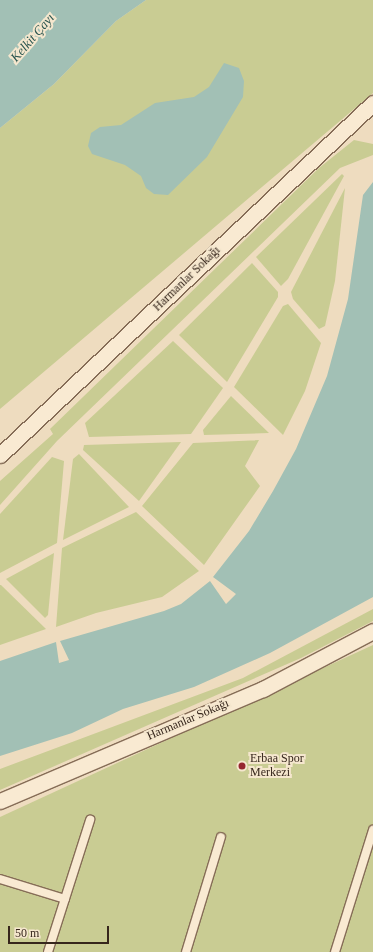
<!DOCTYPE html>
<html>
<head>
<meta charset="utf-8">
<style>
	body { margin:0 }
	#map { position:relative; width:373px; height:952px; overflow:hidden; background:#eedcbf; font-family:Georgia,serif }
	div>[style] { position:absolute }
	[style*='--x'] { left:calc(var(--x)*1px); top:calc(var(--y)*1px); width:calc(var(--w)*1px); rotate:calc(var(--a)*1deg) }
	.green>* { inset:0; background:#c9cc93 }
	.water>* { inset:0; background:#a2c0b5 }
	.roads { filter:drop-shadow(1px 0 #866d57) drop-shadow(-1px 0 #866d57) drop-shadow(0 1px #866d57) drop-shadow(0 -1px #866d57) }
	.lane>* { height:8px; margin:-4px; padding:0 4px; transform-origin:4px; border-radius:4px; background:#f9ead2 }
	.street>* { height:15px; margin:-7.5px; padding:0 7.5px; transform-origin:7.5px; border-radius:7.5px; background:#f9ead2 }
	.dots>* { width:11px; height:11px; translate:-50% -50%; box-sizing:border-box; border:2px solid #f5e7ce; border-radius:50% }
	span { translate:-50% -50%; white-space:nowrap; text-align:center; line-height:1.15; -webkit-text-stroke:4px #f5e7ce; paint-order:stroke }
	.street-label { font-size:12px; color:#36261c }
	.poi-label { font-size:12px; color:#36261c }
	.left { translate:0 -50%; text-align:left }
	.water-label { font-size:13px; color:#2b5650; font-style:italic }
	.scale { position:absolute; left:8px; top:926px; width:101px; height:18px; box-sizing:border-box; border:2px solid #36261c; border-top:0; padding-left:5px; font-size:12px; line-height:14px; white-space:nowrap; color:#36261c; -webkit-text-stroke:3px #f5e7ce; paint-order:stroke }
</style>
</head>
<body>
<div id="map">
	<div class="green">
		<i style="clip-path:polygon(146px 0,373px 0,373px 93px,0 409px,0 128px,54px 84px,116px 21px)"></i>
		<i style="clip-path:polygon(354px 140px,373px 144px,373px 155px,340px 168px,57px 441px,0 505px,0 481px,53px 434px,50px 429px,319px 168px)"></i>
		<i style="clip-path:polygon(342px 174px,344px 176px,288px 279px,281px 286px,256px 257px)"></i>
		<i style="clip-path:polygon(345px 188px,335px 281px,325px 326px,319px 329px,293px 299px,291px 292px)"></i>
		<i style="clip-path:polygon(252px 263px,278px 292px,278px 297px,227px 382px,179px 335px)"></i>
		<i style="clip-path:polygon(288px 304px,321px 343px,305px 391px,283px 435px,234px 387px,283px 306px)"></i>
		<i style="clip-path:polygon(173px 341px,223px 388px,191px 434px,89px 437px,85px 423px)"></i>
		<i style="clip-path:polygon(231px 396px,269px 433px,204px 435px,203px 430px)"></i>
		<i style="clip-path:polygon(259px 440px,245px 466px,260px 486px,204px 565px,142px 506px,193px 443px)"></i>
		<i style="clip-path:polygon(181px 442px,139px 501px,83px 450px,84px 445px)"></i>
		<i style="clip-path:polygon(79px 454px,129px 507px,63px 540px,73px 459px)"></i>
		<i style="clip-path:polygon(52px 457px,64px 461px,57px 543px,0 573px,0 514px)"></i>
		<i style="clip-path:polygon(136px 512px,199px 571px,162px 597px,96px 613px,56px 627px,62px 548px)"></i>
		<i style="clip-path:polygon(54px 553px,48px 615px,45px 618px,6px 579px)"></i>
		<i style="clip-path:polygon(0 585px,1px 585px,46px 629px,0 645px)"></i>
		<i style="clip-path:polygon(373px 609px,373px 621px,301px 658px,0 790px,0 769px,243px 678px)"></i>
		<i style="clip-path:polygon(373px 645px,373px 952px,0 952px,0 817px)"></i>
	</div>
	<div class="water">
		<i style="clip-path:polygon(0 0,146px 0,116px 21px,54px 84px,0 128px)"></i>
		<i style="clip-path:polygon(224px 63px,239px 68px,244px 81px,243px 97px,207px 157px,168px 195px,154px 194px,146px 188px,141px 176px,125px 165px,92px 154px,88px 146px,91px 133px,100px 127px,121px 125px,155px 103px,194px 97px,209px 87px)"></i>
		<i style="clip-path:polygon(373px 182px,373px 597px,270px 653px,194px 687px,123px 709px,72px 733px,0 756px,0 661px,56px 642px,59px 663px,69px 660px,60px 641px,164px 611px,181px 604px,210px 581px,226px 604px,236px 594px,213px 577px,249px 531px,273px 491px,296px 449px,327px 376px,348px 299px,363px 195px)"></i>
	</div>
	<div class="roads">
		<div class="lane">
			<i style="--x:0;--y:879;--w:68;--a:17.1"></i>
			<i style="--x:48;--y:952;--w:139;--a:-72.3"></i>
			<i style="--x:186;--y:952;--w:120;--a:-73.1"></i>
			<i style="--x:335;--y:952;--w:128;--a:-72.7"></i>
		</div>
		<div class="street">
			<i style="--x:0;--y:455;--w:513;--a:-43.34"></i>
			<i style="--x:0;--y:801;--w:286;--a:-23.1"></i>
			<i style="--x:263;--y:689;--w:124;--a:-27.8"></i>
		</div>
	</div>
	<div class="dots">
		<i style="left:242px;top:766px;background:#96272f"></i>
	</div>
	<div class="street-label">
		<span style="left:187px;top:279px;rotate:-44deg">Harmanlar Sokağı</span>
		<span style="left:188px;top:720px;rotate:-23deg">Harmanlar Sokağı</span>
	</div>
	<div class="poi-label">
		<span class="left" style="left:250px;top:766px">Erbaa Spor<br>Merkezi</span>
	</div>
	<div class="water-label">
		<span style="left:33px;top:38px;rotate:-49deg">Kelkit Çayı</span>
	</div>
	<div class="scale">50 m</div>
</div>
</body>
</html>
